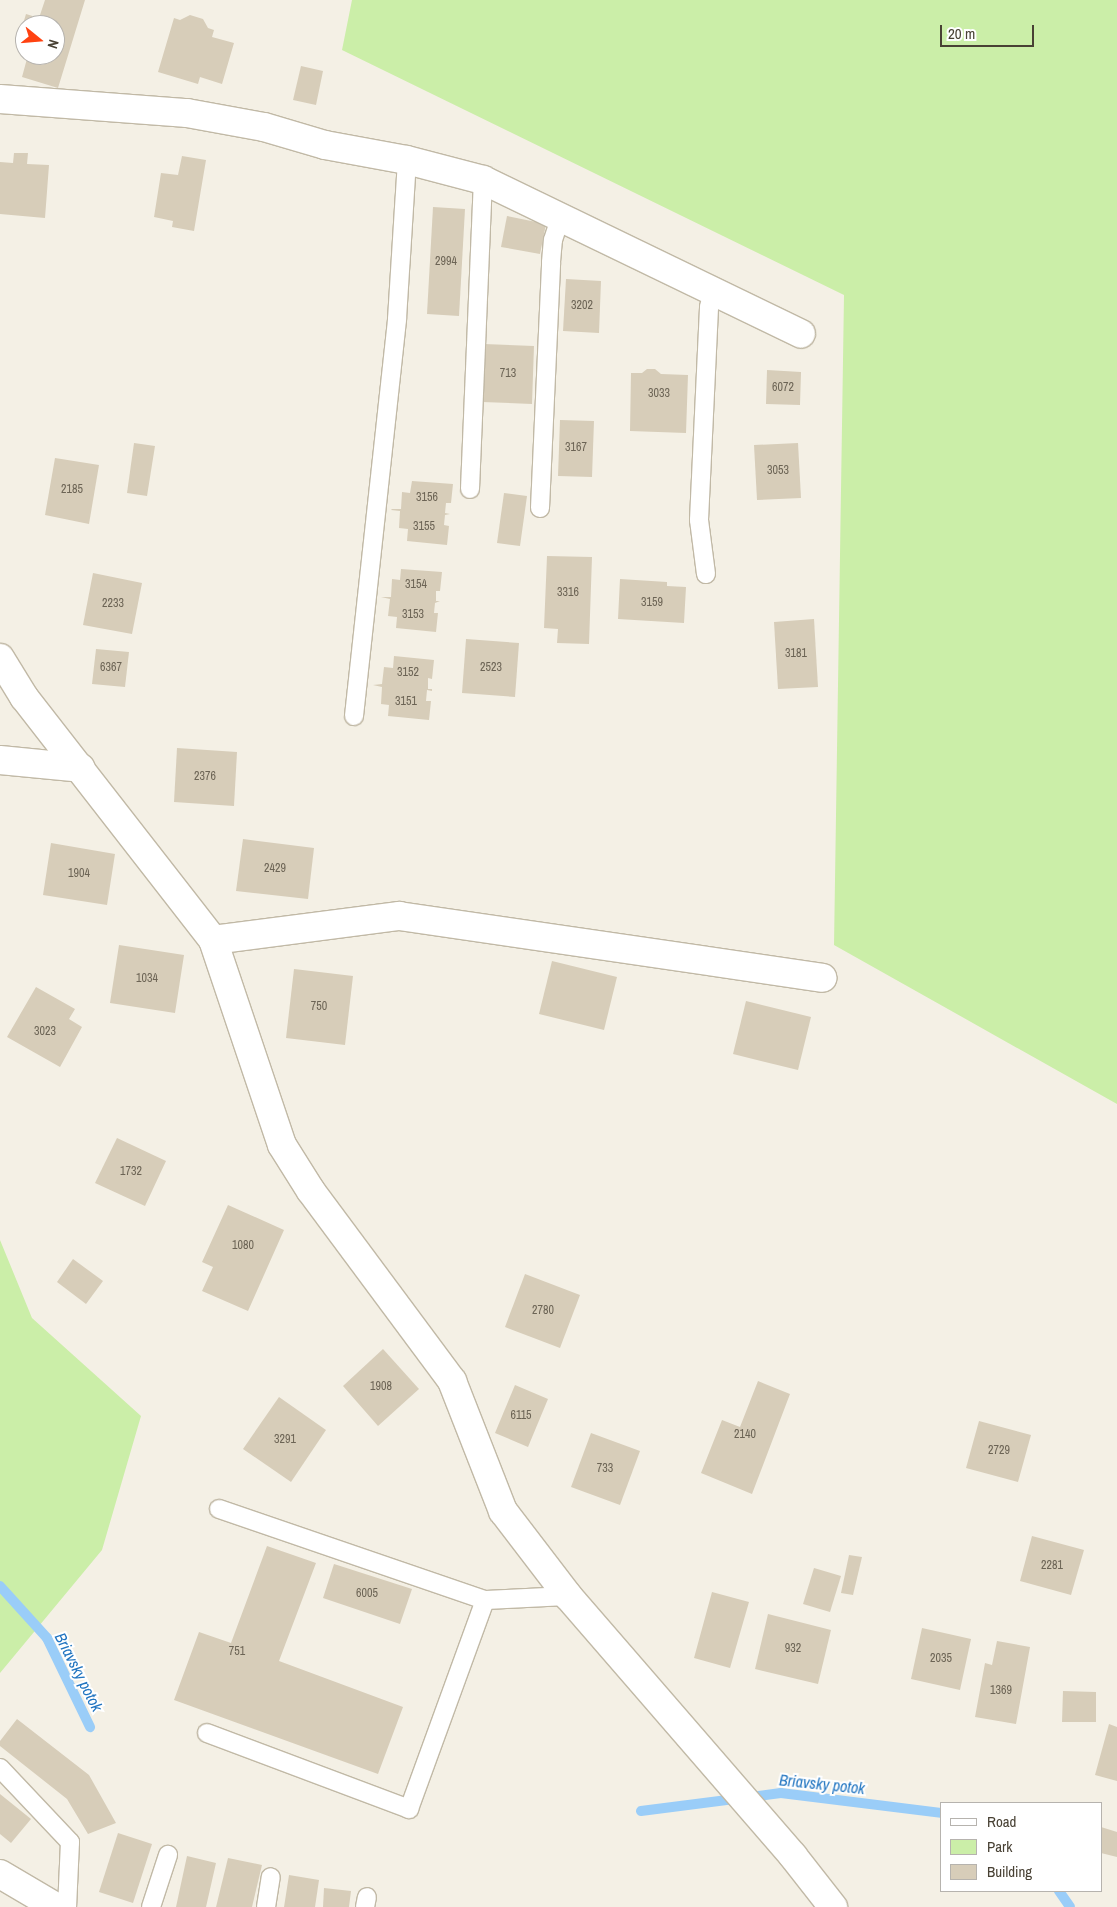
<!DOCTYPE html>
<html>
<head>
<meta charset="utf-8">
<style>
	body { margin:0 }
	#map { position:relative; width:1117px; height:1907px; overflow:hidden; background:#f4f0e5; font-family:"Archivo Narrow",sans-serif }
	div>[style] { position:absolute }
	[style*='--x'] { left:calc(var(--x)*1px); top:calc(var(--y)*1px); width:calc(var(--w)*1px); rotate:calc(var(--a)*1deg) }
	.green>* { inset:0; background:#cbeea8 }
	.stream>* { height:10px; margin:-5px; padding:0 5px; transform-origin:5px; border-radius:5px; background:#9acdf8 }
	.building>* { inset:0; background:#d7cdb9 }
	.roads { filter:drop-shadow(1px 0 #c1b9a6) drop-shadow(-1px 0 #c1b9a6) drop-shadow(0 1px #c1b9a6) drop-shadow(0 -1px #c1b9a6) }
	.service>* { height:18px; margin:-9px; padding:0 9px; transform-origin:9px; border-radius:9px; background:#fff }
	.minor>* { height:28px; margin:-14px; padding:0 14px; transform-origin:14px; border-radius:14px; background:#fff }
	span { translate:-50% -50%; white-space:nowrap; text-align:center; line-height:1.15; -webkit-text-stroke:4px #fff; paint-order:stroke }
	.number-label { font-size:12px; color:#6c6455 }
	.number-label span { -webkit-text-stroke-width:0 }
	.water-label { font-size:16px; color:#2074c0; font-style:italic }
	.legend { position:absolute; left:940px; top:1802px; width:162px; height:90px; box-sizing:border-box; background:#fff; border:1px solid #b6b3ae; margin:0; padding:6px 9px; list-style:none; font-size:15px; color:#484134 }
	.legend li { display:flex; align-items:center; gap:10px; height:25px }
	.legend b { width:25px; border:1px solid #b6b3ae }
	.north { position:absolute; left:15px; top:15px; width:50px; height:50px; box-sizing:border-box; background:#fff; border:1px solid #b6b3ae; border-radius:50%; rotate:107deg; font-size:14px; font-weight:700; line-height:20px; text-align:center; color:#484134 }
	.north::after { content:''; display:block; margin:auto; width:18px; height:22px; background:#ff4211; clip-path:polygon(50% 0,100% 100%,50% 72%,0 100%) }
	.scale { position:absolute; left:940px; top:25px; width:94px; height:22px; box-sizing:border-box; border:2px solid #484134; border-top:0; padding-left:6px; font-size:15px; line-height:18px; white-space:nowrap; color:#484134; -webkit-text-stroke:4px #fff; paint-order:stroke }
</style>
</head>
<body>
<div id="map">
	<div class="green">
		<i style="clip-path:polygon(352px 0,1117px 0,1117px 1104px,834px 945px,844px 295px,342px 50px)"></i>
		<i style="clip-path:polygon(0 1240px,32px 1318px,141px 1416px,102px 1550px,0 1673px)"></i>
	</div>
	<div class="stream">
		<i style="--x:0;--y:1586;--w:70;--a:47.9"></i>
		<i style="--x:47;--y:1638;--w:99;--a:64.2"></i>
		<i style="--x:641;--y:1811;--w:141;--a:-7.3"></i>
		<i style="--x:781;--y:1793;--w:161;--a:7.1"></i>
		<i style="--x:1059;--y:1891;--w:19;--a:55"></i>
	</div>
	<div class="building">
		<i style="clip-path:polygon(45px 0,85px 0,58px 88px,22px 77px,28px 55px,55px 55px,55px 25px,25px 25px,25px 39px,19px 37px,26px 14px,39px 18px)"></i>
		<i style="clip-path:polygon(190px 15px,203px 19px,208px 28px,214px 30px,212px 37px,234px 43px,222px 84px,200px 77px,198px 84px,158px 72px,174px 18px,180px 20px)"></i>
		<i style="clip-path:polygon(301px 66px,323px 71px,316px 105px,293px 100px)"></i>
		<i style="clip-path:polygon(14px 153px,28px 153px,27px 164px,49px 165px,45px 218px,0 214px,0 162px,13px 163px)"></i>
		<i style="clip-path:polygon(182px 156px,206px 160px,194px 231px,172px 227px,173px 221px,154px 217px,161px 173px,178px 175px)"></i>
		<i style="clip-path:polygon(433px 207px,465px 209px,459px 316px,427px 314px)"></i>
		<i style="clip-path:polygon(507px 216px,546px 224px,540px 254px,501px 247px)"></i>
		<i style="clip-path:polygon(566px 279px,601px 281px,599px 333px,563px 331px)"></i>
		<i style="clip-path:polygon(484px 344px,534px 346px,532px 404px,482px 402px)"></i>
		<i style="clip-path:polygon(647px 369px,655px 369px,661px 374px,688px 375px,686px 433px,630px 431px,631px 373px,642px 373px)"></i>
		<i style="clip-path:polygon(767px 370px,801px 372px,800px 405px,766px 404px)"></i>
		<i style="clip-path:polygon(560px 420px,594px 421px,592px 477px,558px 476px)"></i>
		<i style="clip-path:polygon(134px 443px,155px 446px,147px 496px,127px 493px)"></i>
		<i style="clip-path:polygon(798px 443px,801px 498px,757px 500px,754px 445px)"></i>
		<i style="clip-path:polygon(55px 458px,99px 465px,89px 524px,45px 515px)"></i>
		<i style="clip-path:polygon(412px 481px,453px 484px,451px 503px,446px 503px,445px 513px,450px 514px,445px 515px,444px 525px,449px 526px,447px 545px,407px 541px,408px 529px,399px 528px,400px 511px,391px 510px,392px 509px,401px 509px,402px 492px,410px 493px)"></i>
		<i style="clip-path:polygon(504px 493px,527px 496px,520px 546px,497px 543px)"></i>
		<i style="clip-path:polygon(547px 556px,592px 557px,589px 644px,557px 643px,558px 629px,544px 628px)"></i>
		<i style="clip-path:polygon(401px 569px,442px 572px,440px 591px,436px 591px,436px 601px,440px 601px,435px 603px,434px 613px,438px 613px,436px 632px,396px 628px,397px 617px,388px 616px,390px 599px,381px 597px,391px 597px,392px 579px,400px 580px)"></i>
		<i style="clip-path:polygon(93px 573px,142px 583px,132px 634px,83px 625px)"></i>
		<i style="clip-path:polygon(620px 579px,667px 582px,667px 586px,686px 587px,684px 623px,618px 619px)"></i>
		<i style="clip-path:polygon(814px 619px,818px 687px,778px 689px,774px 622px)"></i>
		<i style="clip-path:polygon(466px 639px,519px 643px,515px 697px,462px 693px)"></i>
		<i style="clip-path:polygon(96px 649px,129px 652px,125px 687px,92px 684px)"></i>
		<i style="clip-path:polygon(394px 656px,434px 660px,432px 679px,428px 678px,428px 689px,432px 689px,432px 691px,427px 690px,426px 701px,431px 701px,429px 720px,388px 716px,389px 705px,381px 704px,382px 687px,373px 685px,382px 684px,384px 667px,393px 668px)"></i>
		<i style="clip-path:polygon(177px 748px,237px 752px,234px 806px,174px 802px)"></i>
		<i style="clip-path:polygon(243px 839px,314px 848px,308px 899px,236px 891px)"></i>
		<i style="clip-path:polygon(51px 843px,115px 854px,107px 905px,43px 895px)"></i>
		<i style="clip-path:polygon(119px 945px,184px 955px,175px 1013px,110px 1003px)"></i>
		<i style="clip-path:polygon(552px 961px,617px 977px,604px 1030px,539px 1014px)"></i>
		<i style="clip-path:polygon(294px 969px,353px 976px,345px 1045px,286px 1038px)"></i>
		<i style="clip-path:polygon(36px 987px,75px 1009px,69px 1019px,82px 1027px,60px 1067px,7px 1037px)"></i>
		<i style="clip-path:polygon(746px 1001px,811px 1017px,798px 1070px,733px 1054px)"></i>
		<i style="clip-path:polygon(117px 1138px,166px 1161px,145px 1206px,95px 1183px)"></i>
		<i style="clip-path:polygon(228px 1205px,284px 1230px,248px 1311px,202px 1291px,213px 1267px,202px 1262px)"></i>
		<i style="clip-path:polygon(73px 1259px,103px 1281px,86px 1304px,57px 1282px)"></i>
		<i style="clip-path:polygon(525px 1274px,580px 1295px,560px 1348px,505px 1327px)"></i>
		<i style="clip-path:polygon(383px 1349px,419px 1389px,378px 1426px,343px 1386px)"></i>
		<i style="clip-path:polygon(758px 1381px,790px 1394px,752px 1494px,701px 1473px,722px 1420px,740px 1427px)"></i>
		<i style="clip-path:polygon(515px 1385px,548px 1399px,528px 1447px,495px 1433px)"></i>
		<i style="clip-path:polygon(279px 1397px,326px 1430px,291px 1482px,243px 1449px)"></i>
		<i style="clip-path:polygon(979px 1421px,1031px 1435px,1018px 1482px,966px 1468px)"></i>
		<i style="clip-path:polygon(591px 1433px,640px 1451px,620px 1505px,571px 1487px)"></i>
		<i style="clip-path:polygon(1032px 1536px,1084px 1550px,1071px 1595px,1020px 1581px)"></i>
		<i style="clip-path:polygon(267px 1546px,316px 1563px,279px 1661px,403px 1707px,378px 1774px,174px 1700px,199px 1632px,231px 1643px)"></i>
		<i style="clip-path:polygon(849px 1555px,862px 1557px,853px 1595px,841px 1593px)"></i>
		<i style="clip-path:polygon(334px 1564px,412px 1589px,400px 1624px,323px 1598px)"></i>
		<i style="clip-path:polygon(814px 1568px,841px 1576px,830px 1612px,803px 1604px)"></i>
		<i style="clip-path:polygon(712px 1592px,749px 1602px,730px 1668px,694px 1658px)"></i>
		<i style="clip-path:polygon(768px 1614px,831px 1630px,818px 1684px,755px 1669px)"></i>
		<i style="clip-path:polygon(922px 1628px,971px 1639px,960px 1690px,911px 1679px)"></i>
		<i style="clip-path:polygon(997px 1641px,1030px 1647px,1016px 1724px,975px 1717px,985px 1663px,992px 1665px)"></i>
		<i style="clip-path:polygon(1063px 1691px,1096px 1692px,1096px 1722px,1062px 1722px)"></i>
		<i style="clip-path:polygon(17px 1719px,89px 1775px,116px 1823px,88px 1834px,67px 1799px,0 1746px,0 1741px)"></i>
		<i style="clip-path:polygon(1109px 1724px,1117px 1727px,1117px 1781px,1095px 1775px)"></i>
		<i style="clip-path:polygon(0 1794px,31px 1819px,11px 1843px,0 1834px)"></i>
		<i style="clip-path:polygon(1101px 1827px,1117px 1832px,1117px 1857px,1101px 1853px)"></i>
		<i style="clip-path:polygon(118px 1833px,152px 1844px,133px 1903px,99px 1892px)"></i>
		<i style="clip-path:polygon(187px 1856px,216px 1863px,206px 1907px,176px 1907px)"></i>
		<i style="clip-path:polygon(228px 1858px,262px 1865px,252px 1907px,216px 1907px)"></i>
		<i style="clip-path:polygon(289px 1875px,319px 1880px,315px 1907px,284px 1907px)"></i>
		<i style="clip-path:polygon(324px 1888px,351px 1891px,349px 1907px,323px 1907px)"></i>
	</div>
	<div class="roads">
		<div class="service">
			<i style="--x:470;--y:489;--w:309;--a:-87.6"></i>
			<i style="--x:540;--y:508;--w:246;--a:-87.4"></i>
			<i style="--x:551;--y:262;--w:22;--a:-85"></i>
			<i style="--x:553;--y:240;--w:25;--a:-72"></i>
			<i style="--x:706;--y:574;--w:54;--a:-97.4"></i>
			<i style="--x:699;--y:520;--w:213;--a:-87.3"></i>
			<i style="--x:709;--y:307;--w:16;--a:-76"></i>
			<i style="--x:354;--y:716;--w:399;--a:-83.8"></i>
			<i style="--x:397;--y:319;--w:159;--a:-86.4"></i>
			<i style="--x:219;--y:1509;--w:281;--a:18.9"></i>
			<i style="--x:207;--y:1733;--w:216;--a:20.6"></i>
			<i style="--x:409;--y:1809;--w:222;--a:-70"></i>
			<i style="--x:485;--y:1600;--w:83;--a:-2.8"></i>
			<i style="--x:0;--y:1768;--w:102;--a:46.6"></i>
			<i style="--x:70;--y:1842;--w:65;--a:92.6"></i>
			<i style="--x:151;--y:1907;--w:55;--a:-71.9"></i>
			<i style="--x:266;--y:1907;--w:30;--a:-81"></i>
			<i style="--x:365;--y:1907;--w:10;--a:-79"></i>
		</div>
		<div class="minor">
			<i style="--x:0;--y:99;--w:188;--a:4.3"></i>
			<i style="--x:187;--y:113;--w:78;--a:10.3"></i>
			<i style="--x:264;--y:127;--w:64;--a:16.4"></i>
			<i style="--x:325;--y:145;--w:83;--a:10.4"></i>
			<i style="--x:407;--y:160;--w:79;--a:14.7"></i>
			<i style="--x:483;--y:180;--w:353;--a:25.8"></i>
			<i style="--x:0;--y:658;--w:46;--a:58.4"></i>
			<i style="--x:24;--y:697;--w:308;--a:52.1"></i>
			<i style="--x:213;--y:940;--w:216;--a:71.4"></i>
			<i style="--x:282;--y:1145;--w:54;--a:57.8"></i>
			<i style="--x:311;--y:1191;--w:237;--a:53.4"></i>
			<i style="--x:452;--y:1381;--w:140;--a:68.6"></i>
			<i style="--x:503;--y:1511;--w:107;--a:52.6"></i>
			<i style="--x:568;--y:1596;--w:344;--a:49.1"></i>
			<i style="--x:793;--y:1856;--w:65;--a:51.9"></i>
			<i style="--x:0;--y:760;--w:81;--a:5.6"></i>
			<i style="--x:213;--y:940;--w:188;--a:-7.4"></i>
			<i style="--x:399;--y:916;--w:428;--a:8.3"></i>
			<i style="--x:0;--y:1874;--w:65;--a:30.5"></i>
		</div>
	</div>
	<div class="number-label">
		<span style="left:446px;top:262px">2994</span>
		<span style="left:582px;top:306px">3202</span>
		<span style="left:508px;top:374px">713</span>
		<span style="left:783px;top:388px">6072</span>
		<span style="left:659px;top:394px">3033</span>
		<span style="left:576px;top:448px">3167</span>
		<span style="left:778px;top:471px">3053</span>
		<span style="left:72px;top:490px">2185</span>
		<span style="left:427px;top:498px">3156</span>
		<span style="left:424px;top:527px">3155</span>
		<span style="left:416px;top:585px">3154</span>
		<span style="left:568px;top:593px">3316</span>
		<span style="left:652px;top:603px">3159</span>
		<span style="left:113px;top:604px">2233</span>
		<span style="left:413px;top:615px">3153</span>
		<span style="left:796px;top:654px">3181</span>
		<span style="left:111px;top:668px">6367</span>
		<span style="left:491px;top:668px">2523</span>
		<span style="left:408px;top:673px">3152</span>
		<span style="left:406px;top:702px">3151</span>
		<span style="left:205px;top:777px">2376</span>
		<span style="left:275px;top:869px">2429</span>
		<span style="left:79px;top:874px">1904</span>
		<span style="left:147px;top:979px">1034</span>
		<span style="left:319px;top:1007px">750</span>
		<span style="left:45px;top:1032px">3023</span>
		<span style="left:131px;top:1172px">1732</span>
		<span style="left:243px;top:1246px">1080</span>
		<span style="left:543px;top:1311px">2780</span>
		<span style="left:381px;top:1387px">1908</span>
		<span style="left:521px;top:1416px">6115</span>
		<span style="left:745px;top:1435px">2140</span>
		<span style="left:285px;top:1440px">3291</span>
		<span style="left:999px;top:1451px">2729</span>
		<span style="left:605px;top:1469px">733</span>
		<span style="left:1052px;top:1566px">2281</span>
		<span style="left:367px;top:1594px">6005</span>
		<span style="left:793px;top:1649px">932</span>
		<span style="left:237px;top:1652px">751</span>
		<span style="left:941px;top:1659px">2035</span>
		<span style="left:1001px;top:1691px">1369</span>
	</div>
	<div class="water-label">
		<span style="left:79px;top:1672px;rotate:63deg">Briavsky potok</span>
		<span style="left:822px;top:1784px;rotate:6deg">Briavsky potok</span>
	</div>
	<ul class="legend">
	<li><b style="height:6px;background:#fff"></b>Road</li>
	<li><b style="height:14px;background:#cbeea8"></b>Park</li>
	<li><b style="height:14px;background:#d7cdb9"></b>Building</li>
	</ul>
	<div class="north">N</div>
	<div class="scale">20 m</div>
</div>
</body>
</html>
